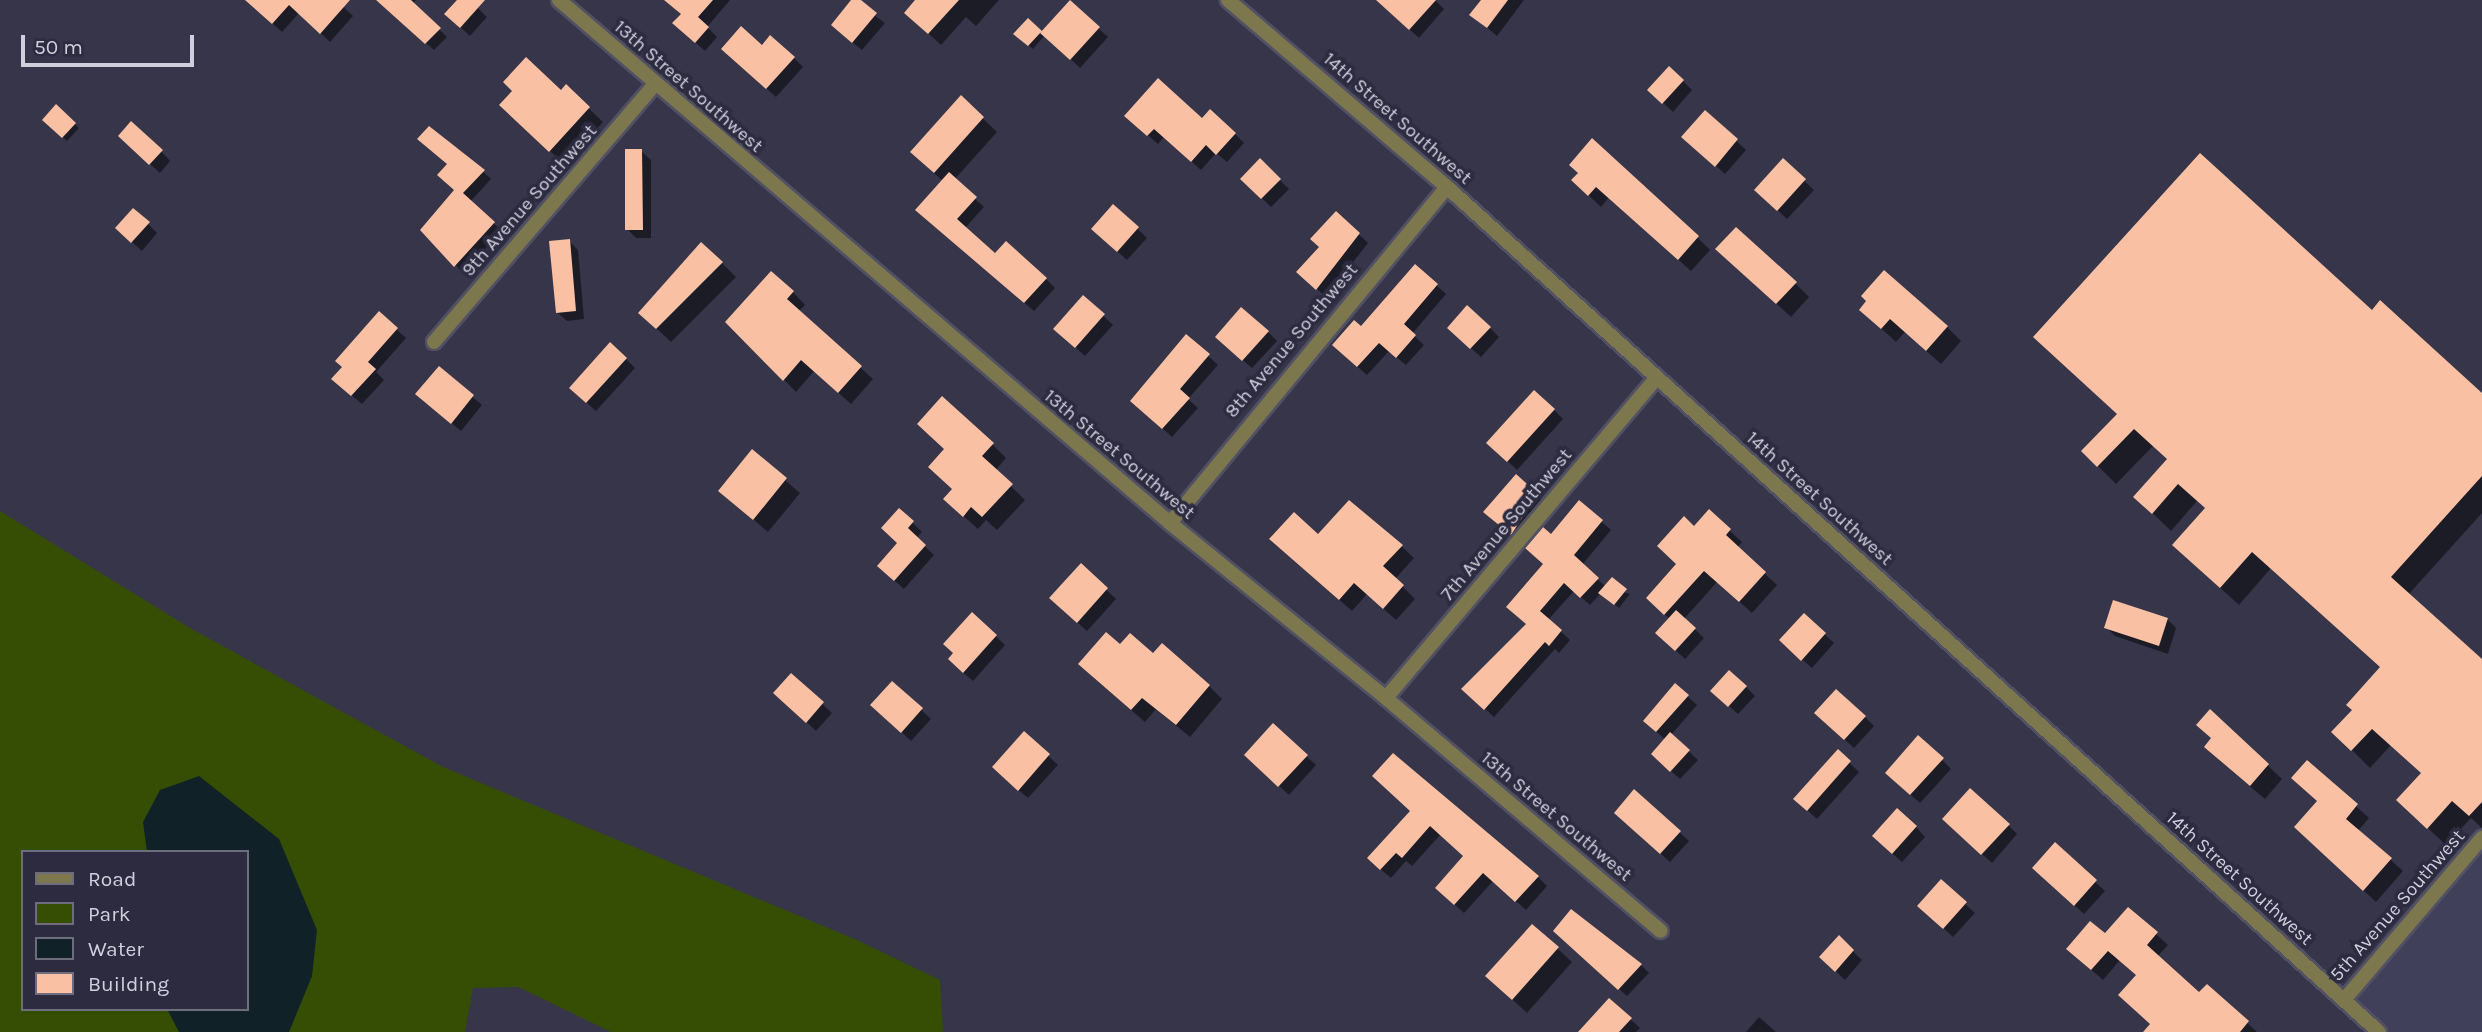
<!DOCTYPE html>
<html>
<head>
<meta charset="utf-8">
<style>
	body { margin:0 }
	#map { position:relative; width:2482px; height:1032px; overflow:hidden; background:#36354a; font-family:Karla,sans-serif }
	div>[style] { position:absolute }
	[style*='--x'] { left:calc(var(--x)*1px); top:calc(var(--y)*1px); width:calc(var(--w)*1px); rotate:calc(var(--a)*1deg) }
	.built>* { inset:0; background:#41405a }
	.green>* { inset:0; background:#354e03 }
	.water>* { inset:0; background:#102127 }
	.shadow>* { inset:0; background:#0007 }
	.building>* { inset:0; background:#fac0a3 }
	.roads { filter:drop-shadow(2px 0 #525164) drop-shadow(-2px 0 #525164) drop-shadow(0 2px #525164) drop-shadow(0 -2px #525164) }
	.minor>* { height:14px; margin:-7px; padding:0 7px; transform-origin:7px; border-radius:7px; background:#7d774e }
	span { translate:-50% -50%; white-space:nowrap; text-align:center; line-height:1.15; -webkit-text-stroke:7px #2c2b3f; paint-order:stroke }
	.street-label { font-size:19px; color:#d0d0dd }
	.legend { position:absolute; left:21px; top:850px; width:228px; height:161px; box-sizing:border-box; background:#2c2b3f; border:2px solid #6e6d7e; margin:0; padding:9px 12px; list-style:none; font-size:21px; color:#d0d0dd }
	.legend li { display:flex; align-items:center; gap:14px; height:35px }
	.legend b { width:35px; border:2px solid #6e6d7e }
	.scale { position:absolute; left:21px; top:35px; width:173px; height:32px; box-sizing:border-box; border:4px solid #d0d0dd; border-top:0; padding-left:9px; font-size:21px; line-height:24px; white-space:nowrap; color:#d0d0dd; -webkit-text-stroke:5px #2c2b3f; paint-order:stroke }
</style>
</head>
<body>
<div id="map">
	<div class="built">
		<i style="clip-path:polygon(2482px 838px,2482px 1032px,2379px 1032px,2344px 1000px)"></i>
	</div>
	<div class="green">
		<i style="clip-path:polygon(evenodd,0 511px,190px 628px,443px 767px,857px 940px,940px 980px,943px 1032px,611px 1032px,518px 987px,473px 988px,465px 1032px,0 1032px,0 511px,23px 852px,247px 852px,247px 1009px,23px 1009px,23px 852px)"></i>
	</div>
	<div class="water">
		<i style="clip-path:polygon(199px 776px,279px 839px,317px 930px,312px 976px,289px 1032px,179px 1032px,167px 1009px,247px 1009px,247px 852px,147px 852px,143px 822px,160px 790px)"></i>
	</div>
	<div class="shadow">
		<i style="clip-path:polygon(255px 0,336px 0,353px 16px,330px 42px,299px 13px,282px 32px,261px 13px)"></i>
		<i style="clip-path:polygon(378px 0,416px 0,412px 4px,447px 37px,434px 50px)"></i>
		<i style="clip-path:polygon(459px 0,469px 0,487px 17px,470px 36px,456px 23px)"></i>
		<i style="clip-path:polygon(680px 0,730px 0,707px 27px,717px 37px,705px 51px,684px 32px)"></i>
		<i style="clip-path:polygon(853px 0,885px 23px,862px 50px,842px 34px)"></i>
		<i style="clip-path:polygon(918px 0,999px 0,976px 26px,966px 17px,941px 45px,918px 24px)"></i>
		<i style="clip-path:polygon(1393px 0,1435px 0,1444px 9px,1419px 38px,1395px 16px)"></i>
		<i style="clip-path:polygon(1483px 0,1524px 0,1497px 36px,1472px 15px)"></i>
		<i style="clip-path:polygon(1028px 20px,1042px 33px,1098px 28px,1108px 37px,1080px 68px,1045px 35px,1033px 49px,1016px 34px)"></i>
		<i style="clip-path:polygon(762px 47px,794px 58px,803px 67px,776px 97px,732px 58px)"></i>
		<i style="clip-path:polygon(1683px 81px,1692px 90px,1673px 112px,1659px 99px)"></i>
		<i style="clip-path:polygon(566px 87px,603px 122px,564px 164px,515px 119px)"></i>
		<i style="clip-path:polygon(961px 98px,997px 132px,954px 180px,984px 207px,965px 228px,995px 256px,1046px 279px,1055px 288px,1034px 311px,926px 219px,943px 181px,926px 166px)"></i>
		<i style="clip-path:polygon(56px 107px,79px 128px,67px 141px,44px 120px)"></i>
		<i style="clip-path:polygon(1705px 112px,1746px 150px,1725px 174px,1693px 146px)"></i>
		<i style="clip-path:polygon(1202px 121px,1235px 134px,1244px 143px,1227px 162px,1216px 153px,1201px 170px,1164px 137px,1158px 144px,1136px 125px)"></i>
		<i style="clip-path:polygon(129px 145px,161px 151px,170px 161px,160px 173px)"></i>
		<i style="clip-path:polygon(461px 151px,491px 179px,470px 202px,502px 231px,463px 273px,423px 230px,456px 191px,448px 165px)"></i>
		<i style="clip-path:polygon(641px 151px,651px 160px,651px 238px,636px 238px,627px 229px)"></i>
		<i style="clip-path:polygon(1260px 161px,1289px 189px,1271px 207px,1242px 179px)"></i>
		<i style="clip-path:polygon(1783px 161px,1814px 190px,1787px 219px,1766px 199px)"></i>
		<i style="clip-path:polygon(1580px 173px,1698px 238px,1710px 250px,1691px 271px,1609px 197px,1601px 207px,1585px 192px)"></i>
		<i style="clip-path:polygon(1114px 207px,1147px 238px,1127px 260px,1103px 238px)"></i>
		<i style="clip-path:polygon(1336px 213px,1368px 243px,1326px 297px,1308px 281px)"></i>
		<i style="clip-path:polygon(148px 224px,157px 233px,142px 251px,126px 237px)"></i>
		<i style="clip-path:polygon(569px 241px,578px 250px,584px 319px,567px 321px,557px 312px)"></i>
		<i style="clip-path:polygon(722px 263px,736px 277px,671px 342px,655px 327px)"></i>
		<i style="clip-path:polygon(1732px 263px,1795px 283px,1809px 297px,1791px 317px)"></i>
		<i style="clip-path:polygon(1415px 266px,1446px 294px,1412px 334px,1424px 345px,1406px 365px,1389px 351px,1367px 375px,1343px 354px)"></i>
		<i style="clip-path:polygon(793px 292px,805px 305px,798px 312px,873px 379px,851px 404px,814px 371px,796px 392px,728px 322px)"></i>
		<i style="clip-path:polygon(1084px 298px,1113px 325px,1085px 356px,1065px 338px)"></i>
		<i style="clip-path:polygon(1861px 310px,1947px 327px,1961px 341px,1941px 364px,1905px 332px,1896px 342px)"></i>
		<i style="clip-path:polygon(2372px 312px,2482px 395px,2482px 513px,2408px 595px,2482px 662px,2482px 828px,2471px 818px,2446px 845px,2417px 818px,2423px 774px,2391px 745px,2370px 768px,2352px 750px,2354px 710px,2382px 668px,2271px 568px,2239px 605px,2192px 562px,2206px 509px,2197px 501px,2171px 531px,2136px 497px,2168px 460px,2153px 446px,2116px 484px,2083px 451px)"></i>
		<i style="clip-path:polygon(1490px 328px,1499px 337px,1481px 357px,1458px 337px)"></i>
		<i style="clip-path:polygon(396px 329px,406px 338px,376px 372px,384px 380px,362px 404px,343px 388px)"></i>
		<i style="clip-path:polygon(1268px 332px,1277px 341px,1252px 368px,1226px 346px)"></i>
		<i style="clip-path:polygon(1186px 336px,1218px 365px,1188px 399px,1198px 408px,1172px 437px,1142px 410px)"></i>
		<i style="clip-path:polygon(626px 359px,635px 368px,596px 411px,580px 397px)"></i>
		<i style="clip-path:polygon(439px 369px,482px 405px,461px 431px,427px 403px)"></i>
		<i style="clip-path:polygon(1554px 410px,1563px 419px,1517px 470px,1498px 452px)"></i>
		<i style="clip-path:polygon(992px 444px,1006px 458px,995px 471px,1025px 500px,997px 530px,986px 520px,978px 529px,960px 513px,946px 449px)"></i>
		<i style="clip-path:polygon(752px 452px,800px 493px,768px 532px,720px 491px)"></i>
		<i style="clip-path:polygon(1537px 495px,1546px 504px,1521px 543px,1494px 521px)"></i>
		<i style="clip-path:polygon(1580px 503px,1611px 530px,1582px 565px,1606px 587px,1630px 594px,1619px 608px,1601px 593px,1590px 605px,1574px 591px,1548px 620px,1570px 640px,1559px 653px,1555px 649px,1494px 717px,1472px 697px,1528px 624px,1551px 537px)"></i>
		<i style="clip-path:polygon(899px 510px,922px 532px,916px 538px,934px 555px,904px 589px,888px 575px,899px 543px)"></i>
		<i style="clip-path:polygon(1709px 512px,1742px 542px,1737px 548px,1777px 585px,1752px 613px,1717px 582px,1684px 619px,1704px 638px,1685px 659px,1667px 642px,1670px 619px,1660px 610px,1694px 528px)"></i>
		<i style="clip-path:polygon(1318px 537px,1401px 546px,1414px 558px,1395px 579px,1415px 599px,1396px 620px,1367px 594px,1352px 611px,1284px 551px)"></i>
		<i style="clip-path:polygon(1081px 566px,1116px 599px,1087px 631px,1060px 607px)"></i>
		<i style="clip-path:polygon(972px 614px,1005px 645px,973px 681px,959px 669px)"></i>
		<i style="clip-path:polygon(1804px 615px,1834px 643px,1812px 668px,1790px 649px)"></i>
		<i style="clip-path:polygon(2167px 619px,2176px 628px,2168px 654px,2115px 636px,2106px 627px)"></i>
		<i style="clip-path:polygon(1120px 647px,1153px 656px,1209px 686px,1222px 699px,1190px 737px,1156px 709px,1145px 722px,1093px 677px)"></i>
		<i style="clip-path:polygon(791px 675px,832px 713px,816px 731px,785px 702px)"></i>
		<i style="clip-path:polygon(892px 683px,931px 719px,911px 741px,882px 714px)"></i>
		<i style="clip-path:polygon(1746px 687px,1755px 696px,1738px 714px,1722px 700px)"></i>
		<i style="clip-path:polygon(1687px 696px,1697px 705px,1671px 735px,1698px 760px,1680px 779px,1662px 763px,1666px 740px,1654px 730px)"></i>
		<i style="clip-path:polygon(2210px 711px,2282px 779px,2265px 799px,2220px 761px)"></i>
		<i style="clip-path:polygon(1865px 717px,1874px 726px,1854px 748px,1826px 722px)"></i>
		<i style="clip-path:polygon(1025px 734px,1058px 765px,1028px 798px,1003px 777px)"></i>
		<i style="clip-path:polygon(1838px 752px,1859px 772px,1817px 819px,1805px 808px)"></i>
		<i style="clip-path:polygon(1306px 756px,1316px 765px,1289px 795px,1255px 764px)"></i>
		<i style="clip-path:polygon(1942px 760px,1951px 769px,1920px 803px,1896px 782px)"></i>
		<i style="clip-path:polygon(2307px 762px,2369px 818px,2358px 831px,2403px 871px,2376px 902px,2308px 839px,2319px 801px)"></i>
		<i style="clip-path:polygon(1412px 811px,1538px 877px,1547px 886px,1526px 910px,1493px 881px,1464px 913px,1446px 897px,1465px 857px,1441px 834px,1412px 866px,1406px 861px,1391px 878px,1378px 867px)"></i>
		<i style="clip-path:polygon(1625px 822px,1679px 832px,1689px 841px,1670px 862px)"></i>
		<i style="clip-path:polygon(2008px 825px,2017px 834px,1992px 863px,1953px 828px)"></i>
		<i style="clip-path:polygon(1916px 827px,1925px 837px,1902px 862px,1883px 845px)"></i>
		<i style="clip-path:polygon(2055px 845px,2105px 891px,2084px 914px,2043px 877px)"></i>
		<i style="clip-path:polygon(1941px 882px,1975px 913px,1953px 937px,1929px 915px)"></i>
		<i style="clip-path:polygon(2128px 909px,2168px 945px,2157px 957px,2199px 995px,2207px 986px,2257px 1032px,2145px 1032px,2152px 1024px,2138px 976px,2120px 960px,2103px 980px,2080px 960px)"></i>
		<i style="clip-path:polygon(1533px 926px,1572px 962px,1527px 1013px,1502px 990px)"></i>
		<i style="clip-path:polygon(1839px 938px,1862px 960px,1845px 980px,1830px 966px)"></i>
		<i style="clip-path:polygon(1563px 939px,1641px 965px,1649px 973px,1627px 996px)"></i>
		<i style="clip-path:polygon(1759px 1017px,1776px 1032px,1746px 1032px)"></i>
		<i style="clip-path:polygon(1630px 1019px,1640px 1028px,1636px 1032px,1588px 1032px)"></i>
	</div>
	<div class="building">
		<i style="clip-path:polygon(245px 0,350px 0,320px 34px,289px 5px,272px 24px)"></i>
		<i style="clip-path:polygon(376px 0,411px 0,441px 28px,425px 44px)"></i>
		<i style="clip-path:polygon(457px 0,485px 0,460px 28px,444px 14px)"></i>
		<i style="clip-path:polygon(664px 0,713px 0,698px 17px,709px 27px,695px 43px,672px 23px,681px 14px)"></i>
		<i style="clip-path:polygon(851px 0,861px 0,877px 13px,852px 43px,831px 25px)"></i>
		<i style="clip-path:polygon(915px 0,959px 0,928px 34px,904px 13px)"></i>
		<i style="clip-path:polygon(1070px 0,1100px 27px,1070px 60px,1040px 33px)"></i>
		<i style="clip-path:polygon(1376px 0,1436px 0,1409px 30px)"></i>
		<i style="clip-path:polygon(1481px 0,1508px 0,1487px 28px,1469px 15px)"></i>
		<i style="clip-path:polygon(1028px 18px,1042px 31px,1028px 46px,1013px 34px)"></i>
		<i style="clip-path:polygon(741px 26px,762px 45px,770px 35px,795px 57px,766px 89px,721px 49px)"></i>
		<i style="clip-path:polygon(526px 57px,561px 90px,566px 84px,590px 107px,549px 152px,499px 105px,512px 91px,503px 82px)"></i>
		<i style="clip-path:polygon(1669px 66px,1684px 80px,1662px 104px,1647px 90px)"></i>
		<i style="clip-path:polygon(1158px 78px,1202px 118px,1210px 109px,1236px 133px,1216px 155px,1206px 145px,1191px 162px,1154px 129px,1147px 136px,1124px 116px)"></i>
		<i style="clip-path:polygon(961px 95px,984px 117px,934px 173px,910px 152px)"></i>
		<i style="clip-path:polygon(56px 104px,76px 123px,62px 138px,42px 120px)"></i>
		<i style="clip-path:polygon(1705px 110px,1738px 139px,1715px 167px,1681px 137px)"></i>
		<i style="clip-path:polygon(131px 121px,163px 150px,149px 165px,118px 136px)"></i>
		<i style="clip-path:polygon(429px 126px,485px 170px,463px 193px,495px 222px,454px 267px,420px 230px,454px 190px,437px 175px,447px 164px,417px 139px)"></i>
		<i style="clip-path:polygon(1592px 138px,1699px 236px,1678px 260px,1596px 187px,1588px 196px,1571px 180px,1578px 173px,1569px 165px)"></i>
		<i style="clip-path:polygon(625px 149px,642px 149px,643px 230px,625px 230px)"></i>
		<i style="clip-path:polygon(2200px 153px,2372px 310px,2380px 300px,2482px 393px,2482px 476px,2391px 577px,2482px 659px,2482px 802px,2469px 816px,2452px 801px,2427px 829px,2396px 800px,2421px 773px,2372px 729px,2351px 751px,2331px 732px,2352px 710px,2346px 705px,2380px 667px,2252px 552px,2220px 588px,2172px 545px,2205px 508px,2178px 484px,2152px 514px,2133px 497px,2167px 459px,2134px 429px,2097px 467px,2081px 451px,2117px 414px,2033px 337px)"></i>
		<i style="clip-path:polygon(1260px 158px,1281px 179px,1261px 199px,1240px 179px)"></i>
		<i style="clip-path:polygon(1783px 158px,1806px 179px,1777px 211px,1754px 190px)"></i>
		<i style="clip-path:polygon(949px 172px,977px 197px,957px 219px,995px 253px,1006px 241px,1047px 278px,1024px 303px,915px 210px)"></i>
		<i style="clip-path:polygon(1113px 204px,1139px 227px,1117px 252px,1091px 229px)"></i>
		<i style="clip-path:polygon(133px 208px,150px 222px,131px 243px,115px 228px)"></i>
		<i style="clip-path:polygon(1336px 211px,1360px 233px,1316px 290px,1296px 272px,1319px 247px,1310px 239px)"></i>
		<i style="clip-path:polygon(1736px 227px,1797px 282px,1776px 304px,1715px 249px)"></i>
		<i style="clip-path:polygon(570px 239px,576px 311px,556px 313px,549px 241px)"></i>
		<i style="clip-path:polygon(701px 242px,723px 262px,656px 329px,638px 313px)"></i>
		<i style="clip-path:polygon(1415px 264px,1438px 284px,1404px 324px,1416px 335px,1396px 358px,1379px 343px,1357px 367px,1332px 345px,1354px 320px,1361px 326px)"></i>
		<i style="clip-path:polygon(1884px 270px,1948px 326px,1926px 351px,1890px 319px,1881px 329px,1859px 310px,1866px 301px,1861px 296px)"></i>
		<i style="clip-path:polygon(771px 271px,794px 291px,787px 299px,862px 366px,838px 393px,801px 360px,783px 381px,725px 322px)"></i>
		<i style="clip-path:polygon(1083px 295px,1105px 314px,1075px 348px,1053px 329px)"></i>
		<i style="clip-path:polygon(1467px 305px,1491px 327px,1470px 349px,1447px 328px)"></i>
		<i style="clip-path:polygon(1241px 307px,1269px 331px,1242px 361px,1215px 337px)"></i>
		<i style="clip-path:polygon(379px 311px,398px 328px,368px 362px,376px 369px,351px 396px,331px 379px,342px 367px,335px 361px)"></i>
		<i style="clip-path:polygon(1186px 334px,1210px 354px,1180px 389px,1190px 398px,1162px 429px,1130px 401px)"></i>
		<i style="clip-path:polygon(610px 342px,627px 358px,586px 403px,569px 388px)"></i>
		<i style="clip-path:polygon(439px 366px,474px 395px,451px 424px,415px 394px)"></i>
		<i style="clip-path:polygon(1534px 390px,1555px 409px,1507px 462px,1486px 443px)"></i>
		<i style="clip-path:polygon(942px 396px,994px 443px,982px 456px,1013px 484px,982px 517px,971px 507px,963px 517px,943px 499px,952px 489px,928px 467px,944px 449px,917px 424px)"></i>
		<i style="clip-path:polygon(752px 449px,787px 478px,753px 520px,718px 491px)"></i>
		<i style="clip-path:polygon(1516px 474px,1538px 494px,1511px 535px,1483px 512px)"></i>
		<i style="clip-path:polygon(1349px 500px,1403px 545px,1383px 566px,1404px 585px,1383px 609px,1354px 583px,1339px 600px,1269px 539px,1294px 512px,1318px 534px)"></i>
		<i style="clip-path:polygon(1579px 500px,1603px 520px,1574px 555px,1599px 578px,1580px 598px,1564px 583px,1540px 611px,1562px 630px,1549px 646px,1545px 642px,1484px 710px,1461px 689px,1526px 624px,1506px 607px,1543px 564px,1525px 548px,1543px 527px,1551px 534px)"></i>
		<i style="clip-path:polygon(899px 508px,914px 521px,908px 528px,926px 545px,894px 581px,877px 566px,897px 543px,881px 528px)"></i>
		<i style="clip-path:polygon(1709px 509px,1731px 529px,1726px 535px,1766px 572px,1739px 602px,1704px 571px,1664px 615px,1646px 598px,1676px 564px,1657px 546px,1684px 516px,1694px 526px)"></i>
		<i style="clip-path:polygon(1081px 563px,1108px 588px,1077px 623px,1049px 598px)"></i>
		<i style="clip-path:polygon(1612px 577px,1627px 589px,1614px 605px,1598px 593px)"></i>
		<i style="clip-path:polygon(2113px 600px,2168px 618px,2159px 646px,2104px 628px)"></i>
		<i style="clip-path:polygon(1676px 610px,1696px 628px,1675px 651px,1655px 633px)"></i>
		<i style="clip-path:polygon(972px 612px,997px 635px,963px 673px,948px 659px,953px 653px,943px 644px)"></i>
		<i style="clip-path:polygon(1804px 613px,1826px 633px,1801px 661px,1779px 640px)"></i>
		<i style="clip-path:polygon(1106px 632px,1120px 644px,1130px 633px,1153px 653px,1162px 643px,1210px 685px,1176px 725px,1142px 698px,1131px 710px,1078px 664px)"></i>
		<i style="clip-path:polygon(1729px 670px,1747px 686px,1728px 707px,1710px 691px)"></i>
		<i style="clip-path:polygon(791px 673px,824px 702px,806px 723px,773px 693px)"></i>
		<i style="clip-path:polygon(892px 681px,923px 708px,901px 733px,870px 705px)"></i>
		<i style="clip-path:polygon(1675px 683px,1689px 695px,1656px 732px,1643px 721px)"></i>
		<i style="clip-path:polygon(1836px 689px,1866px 716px,1844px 740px,1814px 713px)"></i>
		<i style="clip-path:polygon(2210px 709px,2269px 764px,2250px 786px,2204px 747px,2211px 738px,2196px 725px)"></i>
		<i style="clip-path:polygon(1273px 723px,1308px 755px,1278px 787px,1244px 755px)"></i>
		<i style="clip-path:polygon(1024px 731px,1050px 754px,1018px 791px,992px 767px)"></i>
		<i style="clip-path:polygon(1670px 732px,1690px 750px,1670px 772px,1651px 754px)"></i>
		<i style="clip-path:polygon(1918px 735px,1944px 758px,1910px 795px,1885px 773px)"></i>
		<i style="clip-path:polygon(1838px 749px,1851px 761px,1807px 811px,1793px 799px)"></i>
		<i style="clip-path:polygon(1393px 753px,1539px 876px,1515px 902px,1483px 873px,1454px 905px,1435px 888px,1463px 856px,1430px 826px,1402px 858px,1396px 853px,1380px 870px,1367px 858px,1410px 811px,1372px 776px)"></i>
		<i style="clip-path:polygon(2307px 760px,2358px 804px,2346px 819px,2392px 858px,2363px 891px,2294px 827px,2317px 801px,2291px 778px)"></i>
		<i style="clip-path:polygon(1970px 788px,2010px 824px,1981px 855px,1942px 819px)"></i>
		<i style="clip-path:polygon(1634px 789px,1681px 831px,1660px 854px,1614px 813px)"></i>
		<i style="clip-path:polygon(1897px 808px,1917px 826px,1892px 854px,1872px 836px)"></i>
		<i style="clip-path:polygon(2055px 842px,2097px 880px,2074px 906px,2032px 868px)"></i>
		<i style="clip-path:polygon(1941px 879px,1967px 902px,1943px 929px,1917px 906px)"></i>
		<i style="clip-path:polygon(2128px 907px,2158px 932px,2147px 945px,2199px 992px,2207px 984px,2249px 1021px,2240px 1032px,2143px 1032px,2150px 1024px,2118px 995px,2136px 975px,2108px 951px,2091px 970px,2066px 949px,2090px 921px,2105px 933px)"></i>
		<i style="clip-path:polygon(1571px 909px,1642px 964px,1618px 990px,1553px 931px)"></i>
		<i style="clip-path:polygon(1532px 924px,1559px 947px,1512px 1000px,1485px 976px)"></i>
		<i style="clip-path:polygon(1839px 935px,1854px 950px,1835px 972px,1819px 957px)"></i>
		<i style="clip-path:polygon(1609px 998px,1632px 1018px,1619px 1032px,1578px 1032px)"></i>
	</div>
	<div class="roads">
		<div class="minor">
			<i style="--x:559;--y:0;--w:804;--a:40.56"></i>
			<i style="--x:1170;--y:523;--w:278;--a:39"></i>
			<i style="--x:1386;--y:698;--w:360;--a:40.3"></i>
			<i style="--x:1228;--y:0;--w:288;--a:40.5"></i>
			<i style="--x:1447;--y:187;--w:1258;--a:42.2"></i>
			<i style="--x:434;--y:342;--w:340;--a:-49.4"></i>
			<i style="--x:1170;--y:523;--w:435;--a:-50.5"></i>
			<i style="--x:1386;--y:698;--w:419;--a:-49.8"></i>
			<i style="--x:2344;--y:1000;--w:213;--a:-49.6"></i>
		</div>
	</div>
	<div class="street-label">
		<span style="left:688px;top:87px;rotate:41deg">13th Street Southwest</span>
		<span style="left:1397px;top:119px;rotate:41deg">14th Street Southwest</span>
		<span style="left:530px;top:201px;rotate:-49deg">9th Avenue Southwest</span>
		<span style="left:1292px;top:341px;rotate:-50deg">8th Avenue Southwest</span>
		<span style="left:1119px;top:455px;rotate:40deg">13th Street Southwest</span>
		<span style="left:1819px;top:499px;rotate:42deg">14th Street Southwest</span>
		<span style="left:1507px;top:525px;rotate:-50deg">7th Avenue Southwest</span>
		<span style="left:1556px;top:817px;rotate:40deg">13th Street Southwest</span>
		<span style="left:2239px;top:879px;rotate:42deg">14th Street Southwest</span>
		<span style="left:2398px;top:906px;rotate:-49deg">5th Avenue Southwest</span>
	</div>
	<ul class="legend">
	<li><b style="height:9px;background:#7d774e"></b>Road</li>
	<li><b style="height:19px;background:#354e03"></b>Park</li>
	<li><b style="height:19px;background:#102127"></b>Water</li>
	<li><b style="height:19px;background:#fac0a3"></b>Building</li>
	</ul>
	<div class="scale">50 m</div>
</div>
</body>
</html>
